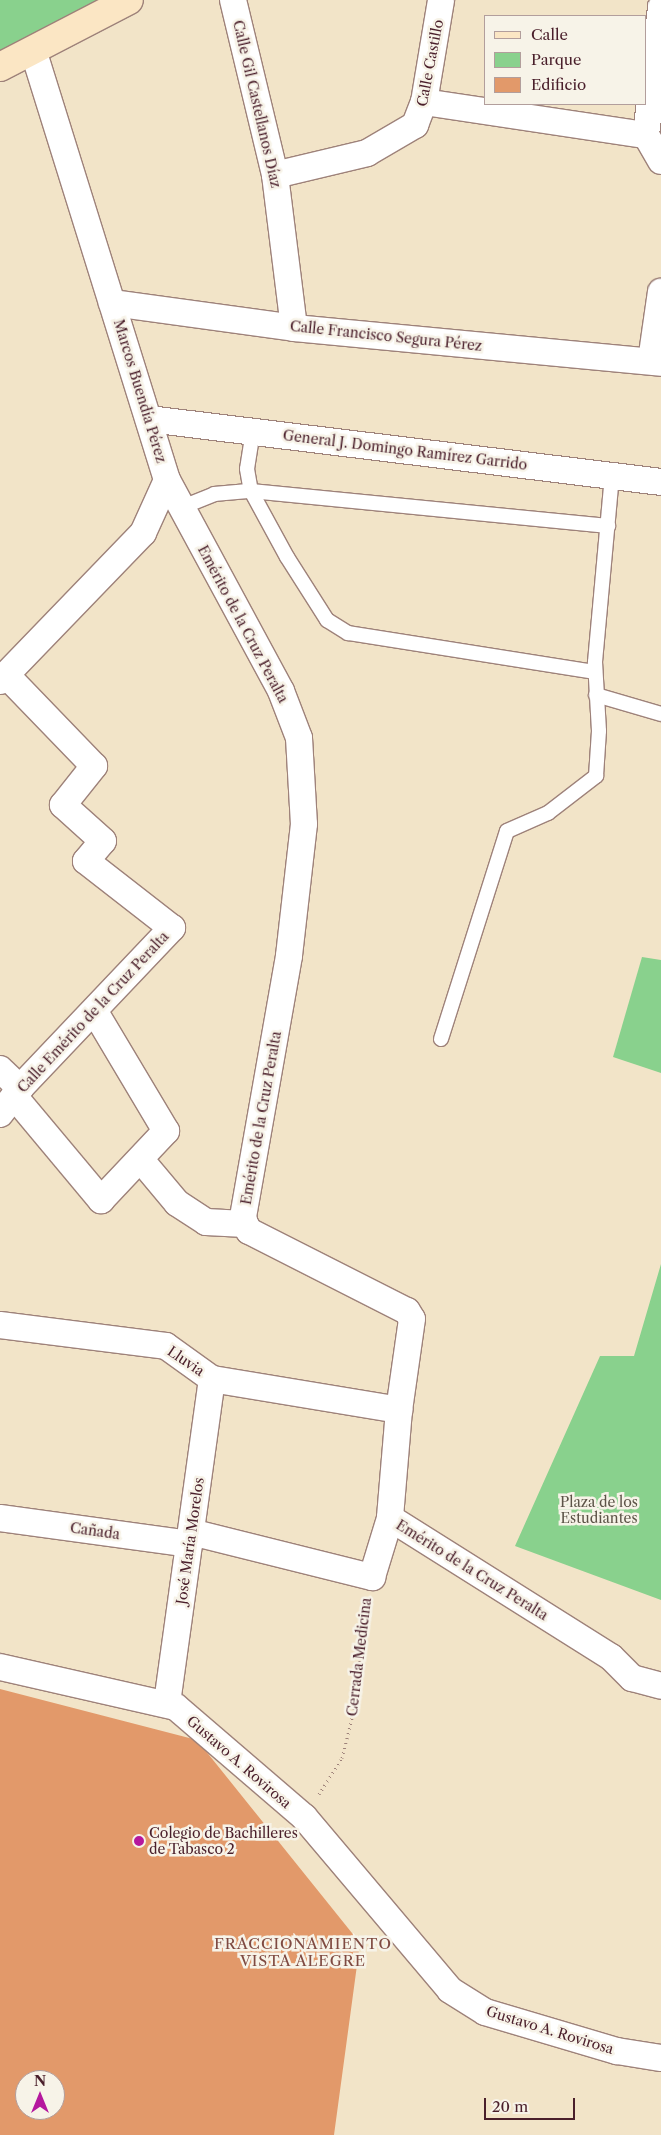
<!DOCTYPE html>
<html>
<head>
<meta charset="utf-8">
<style>
	body { margin:0 }
	#map { position:relative; width:661px; height:2135px; overflow:hidden; background:#f2e4c8; font-family:"Libre Caslon Text",serif }
	div>[style] { position:absolute }
	[style*='--x'] { left:calc(var(--x)*1px); top:calc(var(--y)*1px); width:calc(var(--w)*1px); rotate:calc(var(--a)*1deg) }
	.green>* { inset:0; background:#89d18d }
	.building>* { inset:0; background:#e2996a }
	.path>* { height:3px; margin-top:-1.5px; transform-origin:0; background:repeating-linear-gradient(90deg,#9e827a 0 1px,transparent 0 5px) }
	.roads { filter:drop-shadow(1px 0 #9e827a) drop-shadow(-1px 0 #9e827a) drop-shadow(0 1px #9e827a) drop-shadow(0 -1px #9e827a) }
	.lane>* { height:14px; margin:-7px; padding:0 7px; transform-origin:7px; border-radius:7px; background:#fff }
	.street>* { height:26px; margin:-13px; padding:0 13px; transform-origin:13px; border-radius:13px; background:#fff }
	.secondary>* { height:28px; margin:-14px; padding:0 14px; transform-origin:14px; border-radius:14px; background:#fbe6c4 }
	.dots>* { width:14px; height:14px; translate:-50% -50%; box-sizing:border-box; border:2px solid #f7f3e8; border-radius:50% }
	span { translate:-50% -50%; white-space:nowrap; text-align:center; line-height:1.15; -webkit-text-stroke:5px #f7f3e8; paint-order:stroke }
	.street-label { font-size:14px; color:#4a1f2b }
	.park-label { font-size:14px; color:#5d5448 }
	.poi-label { font-size:14px; color:#4a1f2b }
	.left { translate:0 -50%; text-align:left }
	.neighbourhood-label { font-size:15px; color:#7f4a41; letter-spacing:1px }
	.legend { position:absolute; left:484px; top:15px; width:162px; height:90px; box-sizing:border-box; background:#f7f3e8; border:1px solid #b29e9c; margin:0; padding:6px 9px; list-style:none; font-size:15px; color:#4a1f2b }
	.legend li { display:flex; align-items:center; gap:10px; height:25px }
	.legend b { width:25px; border:1px solid #b29e9c }
	.north { position:absolute; left:15px; top:2070px; width:50px; height:50px; box-sizing:border-box; background:#f7f3e8; border:1px solid #b29e9c; border-radius:50%; rotate:0deg; font-size:14px; font-weight:700; line-height:20px; text-align:center; color:#4a1f2b }
	.north::after { content:''; display:block; margin:auto; width:18px; height:22px; background:#b5179e; clip-path:polygon(50% 0,100% 100%,50% 72%,0 100%) }
	.scale { position:absolute; left:484px; top:2098px; width:91px; height:22px; box-sizing:border-box; border:2px solid #4a1f2b; border-top:0; padding-left:6px; font-size:15px; line-height:18px; white-space:nowrap; color:#4a1f2b; -webkit-text-stroke:4px #f7f3e8; paint-order:stroke }
</style>
</head>
<body>
<div id="map">
	<div class="green">
		<i style="clip-path:polygon(0 0,129px 0,0 67px)"></i>
		<i style="clip-path:polygon(642px 957px,661px 960px,661px 1073px,613px 1057px)"></i>
		<i style="clip-path:polygon(661px 1264px,661px 1600px,515px 1546px,600px 1356px,634px 1356px)"></i>
	</div>
	<div class="building">
		<i style="clip-path:polygon(evenodd,0 1689px,197px 1740px,360px 1943px,334px 2135px,0 2135px,0 1689px,25px 2080px,55px 2080px,55px 2110px,25px 2110px,25px 2080px)"></i>
	</div>
	<div class="path">
		<i style="--x:319;--y:1794;--w:43;--a:-57.4"></i>
		<i style="--x:342;--y:1758;--w:54;--a:-76"></i>
		<i style="--x:355;--y:1706;--w:103;--a:-83.8"></i>
	</div>
	<div class="roads">
		<div class="lane">
			<i style="--x:253;--y:431;--w:38;--a:99"></i>
			<i style="--x:247;--y:469;--w:22;--a:80"></i>
			<i style="--x:251;--y:491;--w:75;--a:61.4"></i>
			<i style="--x:287;--y:557;--w:75;--a:57.6"></i>
			<i style="--x:327;--y:620;--w:25;--a:32"></i>
			<i style="--x:348;--y:633;--w:250;--a:9"></i>
			<i style="--x:180;--y:508;--w:37;--a:-22"></i>
			<i style="--x:214;--y:494;--w:37;--a:-5"></i>
			<i style="--x:251;--y:491;--w:359;--a:5.6"></i>
			<i style="--x:596;--y:695;--w:68;--a:16.3"></i>
			<i style="--x:441;--y:1039;--w:218;--a:-72.4"></i>
			<i style="--x:507;--y:831;--w:45;--a:-23.7"></i>
			<i style="--x:548;--y:813;--w:61;--a:-37.6"></i>
			<i style="--x:596;--y:776;--w:45;--a:-86.2"></i>
			<i style="--x:599;--y:731;--w:69;--a:-93.3"></i>
			<i style="--x:595;--y:662;--w:187;--a:-84.8"></i>
		</div>
		<div class="street">
			<i style="--x:233;--y:0;--w:180;--a:76.5"></i>
			<i style="--x:275;--y:175;--w:154;--a:82.9"></i>
			<i style="--x:424;--y:102;--w:224;--a:8.5"></i>
			<i style="--x:646;--y:135;--w:30;--a:60"></i>
			<i style="--x:646;--y:135;--w:129;--a:-83.3"></i>
			<i style="--x:275;--y:175;--w:95;--a:-13.4"></i>
			<i style="--x:367;--y:153;--w:56;--a:-30.3"></i>
			<i style="--x:415;--y:125;--w:25;--a:-69"></i>
			<i style="--x:424;--y:102;--w:103;--a:-80.5"></i>
			<i style="--x:112;--y:303;--w:184;--a:7.8"></i>
			<i style="--x:294;--y:328;--w:369;--a:5.4"></i>
			<i style="--x:651;--y:361;--w:70;--a:-81.8"></i>
			<i style="--x:149;--y:419;--w:516;--a:7.01"></i>
			<i style="--x:167;--y:480;--w:240;--a:61.6"></i>
			<i style="--x:281;--y:691;--w:50;--a:69"></i>
			<i style="--x:299;--y:738;--w:86;--a:86.7"></i>
			<i style="--x:304;--y:824;--w:133;--a:96.5"></i>
			<i style="--x:289;--y:956;--w:265;--a:100"></i>
			<i style="--x:243;--y:1217;--w:7;--a:74"></i>
			<i style="--x:245;--y:1224;--w:8;--a:60"></i>
			<i style="--x:249;--y:1231;--w:177;--a:26.9"></i>
			<i style="--x:407;--y:1311;--w:9;--a:58"></i>
			<i style="--x:412;--y:1319;--w:92;--a:98.1"></i>
			<i style="--x:399;--y:1410;--w:108;--a:94.8"></i>
			<i style="--x:390;--y:1518;--w:261;--a:32.2"></i>
			<i style="--x:611;--y:1657;--w:30;--a:45"></i>
			<i style="--x:632;--y:1678;--w:30;--a:15"></i>
			<i style="--x:0;--y:681;--w:206;--a:-46"></i>
			<i style="--x:143;--y:533;--w:58;--a:-65.6"></i>
			<i style="--x:167;--y:480;--w:450;--a:-107.3"></i>
			<i style="--x:0;--y:1069;--w:28;--a:44"></i>
			<i style="--x:14;--y:1096;--w:136;--a:50.1"></i>
			<i style="--x:101;--y:1200;--w:95;--a:-46.7"></i>
			<i style="--x:166;--y:1131;--w:139;--a:-120.8"></i>
			<i style="--x:0;--y:1114;--w:33;--a:-52"></i>
			<i style="--x:20;--y:1088;--w:221;--a:-46.5"></i>
			<i style="--x:172;--y:928;--w:109;--a:-142.1"></i>
			<i style="--x:86;--y:861;--w:26;--a:-50"></i>
			<i style="--x:103;--y:841;--w:54;--a:-138"></i>
			<i style="--x:63;--y:805;--w:50;--a:-51.5"></i>
			<i style="--x:94;--y:766;--w:127;--a:-134"></i>
			<i style="--x:141;--y:1160;--w:56;--a:50.1"></i>
			<i style="--x:177;--y:1203;--w:35;--a:33"></i>
			<i style="--x:206;--y:1222;--w:39;--a:3"></i>
			<i style="--x:0;--y:1325;--w:167;--a:7.2"></i>
			<i style="--x:166;--y:1346;--w:57;--a:35.7"></i>
			<i style="--x:212;--y:1379;--w:190;--a:9.4"></i>
			<i style="--x:0;--y:1518;--w:191;--a:7.8"></i>
			<i style="--x:191;--y:1532;--w:187;--a:14"></i>
			<i style="--x:372;--y:1577;--w:62;--a:-73"></i>
			<i style="--x:0;--y:1667;--w:180;--a:12.8"></i>
			<i style="--x:176;--y:1707;--w:169;--a:40.7"></i>
			<i style="--x:304;--y:1817;--w:226;--a:49.8"></i>
			<i style="--x:450;--y:1990;--w:41;--a:32.2"></i>
			<i style="--x:485;--y:2012;--w:138;--a:16.5"></i>
			<i style="--x:617;--y:2051;--w:45;--a:9"></i>
			<i style="--x:167;--y:1703;--w:327;--a:-82.1"></i>
		</div>
		<div class="secondary">
			<i style="--x:0;--y:67;--w:145;--a:-27.4"></i>
		</div>
	</div>
	<div class="dots">
		<i style="left:139px;top:1841px;background:#b5179e"></i>
	</div>
	<div class="street-label">
		<span style="left:430px;top:63px;rotate:-79deg">Calle Castillo</span>
		<span style="left:257px;top:104px;rotate:77deg">Calle Gil Castellanos Díaz</span>
		<span style="left:386px;top:336px;rotate:6deg">Calle Francisco Segura Pérez</span>
		<span style="left:140px;top:391px;rotate:73deg">Marcos Buendía Pérez</span>
		<span style="left:405px;top:450px;rotate:7deg">General J. Domingo Ramírez Garrido</span>
		<span style="left:243px;top:624px;rotate:62deg">Emérito de la Cruz Peralta</span>
		<span style="left:93px;top:1012px;rotate:-47deg">Calle Emérito de la Cruz Peralta</span>
		<span style="left:261px;top:1118px;rotate:-80deg">Emérito de la Cruz Peralta</span>
		<span style="left:186px;top:1361px;rotate:34deg">Lluvia</span>
		<span style="left:95px;top:1531px;rotate:8deg">Cañada</span>
		<span style="left:190px;top:1541px;rotate:-82deg">José María Morelos</span>
		<span style="left:472px;top:1570px;rotate:32deg">Emérito de la Cruz Peralta</span>
		<span style="left:359px;top:1657px;rotate:-83deg">Cerrada Medicina</span>
		<span style="left:239px;top:1762px;rotate:41deg">Gustavo A. Rovirosa</span>
		<span style="left:550px;top:2030px;rotate:17deg">Gustavo A. Rovirosa</span>
	</div>
	<div class="park-label">
		<span style="left:599px;top:1510px">Plaza de los<br>Estudiantes</span>
	</div>
	<div class="poi-label">
		<span class="left" style="left:149px;top:1841px">Colegio de Bachilleres<br>de Tabasco 2</span>
	</div>
	<div class="neighbourhood-label">
		<span style="left:303px;top:1952px">FRACCIONAMIENTO<br>VISTA ALEGRE</span>
	</div>
	<ul class="legend">
	<li><b style="height:6px;background:#fbe6c4"></b>Calle</li>
	<li><b style="height:14px;background:#89d18d"></b>Parque</li>
	<li><b style="height:14px;background:#e2996a"></b>Edificio</li>
	</ul>
	<div class="north">N</div>
	<div class="scale">20 m</div>
</div>
</body>
</html>
